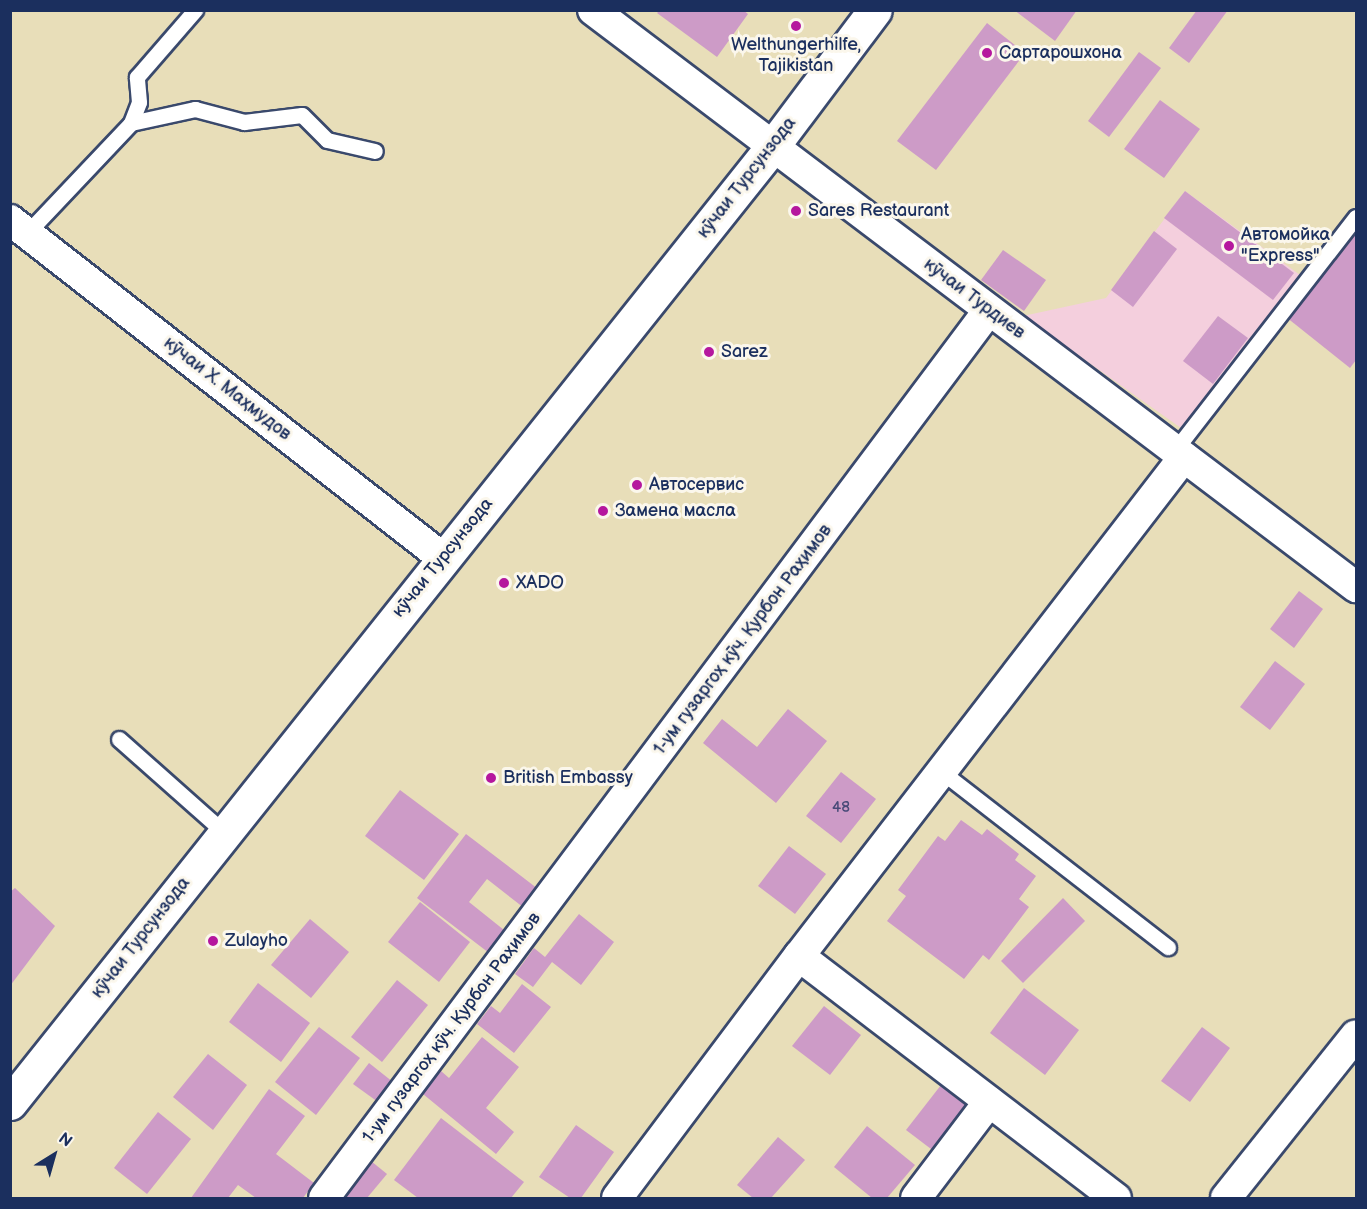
<!DOCTYPE html>
<html>
<head>
<meta charset="utf-8">
<style>
	body { margin:0 }
	#map { position:relative; width:1367px; height:1209px; overflow:hidden; background:#e8deb9; font-family:"Balsamiq Sans",sans-serif }
	div>[style] { position:absolute }
	[style*='--x'] { left:calc(var(--x)*1px); top:calc(var(--y)*1px); width:calc(var(--w)*1px); rotate:calc(var(--a)*1deg) }
	.built>* { inset:0; background:#f4cfdd }
	.building>* { inset:0; background:#cd9bc7 }
	.roads { filter:drop-shadow(2px 0 #3a496c) drop-shadow(-2px 0 #3a496c) drop-shadow(0 2px #3a496c) drop-shadow(0 -2px #3a496c) }
	.lane>* { height:15px; margin:-7.5px; padding:0 7.5px; transform-origin:7.5px; border-radius:7.5px; background:#fff }
	.street>* { height:30px; margin:-15px; padding:0 15px; transform-origin:15px; border-radius:15px; background:#fff }
	.secondary>* { height:33px; margin:-16.5px; padding:0 16.5px; transform-origin:16.5px; border-radius:16.5px; background:#fff }
	.dots>* { width:16px; height:16px; translate:-50% -50%; box-sizing:border-box; border:3px solid #fbf7ec; border-radius:50% }
	span { translate:-50% -50%; white-space:nowrap; text-align:center; line-height:1.15; -webkit-text-stroke:6px #fbf7ec; paint-order:stroke }
	.number-label { font-size:15px; color:#484a78 }
	.number-label span { -webkit-text-stroke-width:0 }
	.poi-label { font-size:18px; color:#1b2f5e }
	.left { translate:0 -50%; text-align:left }
	.street-label { font-size:18px; color:#1b2f5e }
	.frame { position:absolute; inset:0; border:12px solid #1b2f5e; pointer-events:none }
	.north { position:absolute; left:24px; top:1125px; width:60px; height:60px; -webkit-text-stroke:4px #fbf7ec; paint-order:stroke; rotate:37deg; font-size:16px; font-weight:700; line-height:24px; text-align:center; color:#1b2f5e }
	.north::after { content:''; display:block; margin:auto; width:21px; height:27px; background:#1b2f5e; clip-path:polygon(50% 0,100% 100%,50% 72%,0 100%) }
</style>
</head>
<body>
<div id="map">
	<div class="built">
		<i style="clip-path:polygon(1185px 191px,1300px 275px,1181px 428px,1023px 316px,1106px 298px)"></i>
	</div>
	<div class="building">
		<i style="clip-path:polygon(660px 10px,743px 10px,748px 14px,717px 57px,657px 13px)"></i>
		<i style="clip-path:polygon(1014px 10px,1077px 10px,1055px 41px)"></i>
		<i style="clip-path:polygon(1197px 10px,1228px 10px,1189px 63px,1169px 48px)"></i>
		<i style="clip-path:polygon(987px 23px,1025px 53px,936px 170px,897px 141px)"></i>
		<i style="clip-path:polygon(1139px 52px,1161px 68px,1109px 137px,1088px 121px)"></i>
		<i style="clip-path:polygon(1160px 100px,1200px 129px,1164px 178px,1124px 149px)"></i>
		<i style="clip-path:polygon(1185px 191px,1294px 273px,1273px 300px,1164px 218px)"></i>
		<i style="clip-path:polygon(1356px 230px,1356px 360px,1350px 368px,1286px 317px)"></i>
		<i style="clip-path:polygon(1154px 231px,1177px 249px,1133px 307px,1111px 290px)"></i>
		<i style="clip-path:polygon(1003px 250px,1046px 280px,1024px 311px,981px 280px)"></i>
		<i style="clip-path:polygon(1218px 316px,1248px 338px,1213px 384px,1183px 361px)"></i>
		<i style="clip-path:polygon(1299px 591px,1323px 609px,1294px 648px,1270px 629px)"></i>
		<i style="clip-path:polygon(1275px 661px,1305px 684px,1270px 730px,1240px 707px)"></i>
		<i style="clip-path:polygon(788px 709px,827px 741px,776px 803px,703px 743px,722px 719px,757px 747px)"></i>
		<i style="clip-path:polygon(841px 772px,876px 799px,841px 843px,806px 816px)"></i>
		<i style="clip-path:polygon(400px 790px,459px 834px,424px 880px,365px 836px)"></i>
		<i style="clip-path:polygon(961px 820px,982px 835px,987px 829px,1019px 854px,1015px 860px,1036px 876px,1019px 899px,1029px 907px,989px 960px,983px 955px,964px 979px,887px 921px,906px 896px,898px 890px,938px 836px,945px 841px)"></i>
		<i style="clip-path:polygon(466px 834px,542px 892px,528px 911px,487px 879px,469px 902px,509px 934px,493px 956px,417px 898px)"></i>
		<i style="clip-path:polygon(789px 846px,826px 874px,795px 914px,758px 886px)"></i>
		<i style="clip-path:polygon(15px 888px,55px 926px,10px 986px,10px 892px)"></i>
		<i style="clip-path:polygon(1063px 898px,1085px 921px,1023px 983px,1001px 961px)"></i>
		<i style="clip-path:polygon(420px 902px,470px 942px,439px 982px,388px 942px)"></i>
		<i style="clip-path:polygon(579px 914px,614px 942px,581px 985px,552px 962px,533px 987px,515px 974px,534px 948px,545px 957px)"></i>
		<i style="clip-path:polygon(310px 919px,349px 952px,311px 998px,271px 965px)"></i>
		<i style="clip-path:polygon(397px 980px,428px 1005px,382px 1062px,351px 1037px)"></i>
		<i style="clip-path:polygon(258px 983px,310px 1023px,281px 1062px,229px 1022px)"></i>
		<i style="clip-path:polygon(522px 984px,551px 1007px,514px 1053px,477px 1024px,491px 1006px,500px 1013px)"></i>
		<i style="clip-path:polygon(1024px 988px,1079px 1030px,1045px 1075px,990px 1033px)"></i>
		<i style="clip-path:polygon(824px 1006px,861px 1035px,830px 1075px,792px 1046px)"></i>
		<i style="clip-path:polygon(319px 1027px,360px 1058px,316px 1115px,275px 1082px)"></i>
		<i style="clip-path:polygon(1202px 1027px,1230px 1048px,1190px 1102px,1161px 1081px)"></i>
		<i style="clip-path:polygon(482px 1037px,519px 1067px,486px 1108px,514px 1132px,496px 1154px,423px 1094px,441px 1071px,449px 1078px)"></i>
		<i style="clip-path:polygon(208px 1054px,247px 1085px,213px 1130px,173px 1097px)"></i>
		<i style="clip-path:polygon(369px 1063px,393px 1082px,378px 1102px,353px 1084px)"></i>
		<i style="clip-path:polygon(941px 1085px,970px 1108px,935px 1152px,906px 1130px)"></i>
		<i style="clip-path:polygon(269px 1089px,305px 1116px,276px 1154px,314px 1183px,303px 1198px,256px 1198px,238px 1185px,228px 1198px,191px 1198px)"></i>
		<i style="clip-path:polygon(158px 1112px,191px 1139px,147px 1194px,114px 1168px)"></i>
		<i style="clip-path:polygon(441px 1118px,524px 1182px,511px 1198px,418px 1198px,394px 1180px)"></i>
		<i style="clip-path:polygon(576px 1125px,614px 1152px,581px 1198px,570px 1198px,539px 1177px)"></i>
		<i style="clip-path:polygon(867px 1126px,915px 1165px,887px 1198px,872px 1198px,834px 1167px)"></i>
		<i style="clip-path:polygon(778px 1137px,805px 1160px,771px 1198px,753px 1198px,737px 1185px)"></i>
		<i style="clip-path:polygon(371px 1161px,387px 1174px,367px 1198px,340px 1198px)"></i>
	</div>
	<div class="roads">
		<div class="lane">
			<i style="--x:131;--y:123;--w:66;--a:-12.3"></i>
			<i style="--x:195;--y:109;--w:51;--a:14.9"></i>
			<i style="--x:244;--y:122;--w:58;--a:-6.9"></i>
			<i style="--x:302;--y:115;--w:35;--a:45"></i>
			<i style="--x:327;--y:140;--w:49;--a:12.9"></i>
			<i style="--x:27;--y:233;--w:151;--a:-46.6"></i>
			<i style="--x:131;--y:123;--w:22;--a:-69"></i>
			<i style="--x:139;--y:102;--w:25;--a:-95"></i>
			<i style="--x:137;--y:77;--w:89;--a:-49.1"></i>
			<i style="--x:1175;--y:450;--w:295;--a:-52.2"></i>
			<i style="--x:119;--y:739;--w:142;--a:41.6"></i>
			<i style="--x:942;--y:772;--w:286;--a:37.8"></i>
		</div>
		<div class="street">
			<i style="--x:593;--y:10;--w:957;--a:37.1"></i>
			<i style="--x:10;--y:220;--w:549;--a:37.98"></i>
			<i style="--x:799;--y:956;--w:399;--a:37.4"></i>
			<i style="--x:324;--y:1198;--w:1109;--a:-53.17"></i>
			<i style="--x:617;--y:1198;--w:303;--a:-53.1"></i>
			<i style="--x:799;--y:956;--w:630;--a:-52.35"></i>
			<i style="--x:916;--y:1198;--w:121;--a:-52.8"></i>
			<i style="--x:1226;--y:1198;--w:208;--a:-51.4"></i>
		</div>
		<div class="secondary">
			<i style="--x:10;--y:1103;--w:1223;--a:-51.44"></i>
			<i style="--x:772;--y:147;--w:171;--a:-53.1"></i>
		</div>
	</div>
	<div class="dots">
		<i style="left:796px;top:26px;background:#b5179e"></i>
		<i style="left:987px;top:53px;background:#b5179e"></i>
		<i style="left:796px;top:211px;background:#b5179e"></i>
		<i style="left:1229px;top:246px;background:#b5179e"></i>
		<i style="left:709px;top:352px;background:#b5179e"></i>
		<i style="left:637px;top:485px;background:#b5179e"></i>
		<i style="left:603px;top:511px;background:#b5179e"></i>
		<i style="left:504px;top:583px;background:#b5179e"></i>
		<i style="left:491px;top:778px;background:#b5179e"></i>
		<i style="left:213px;top:941px;background:#b5179e"></i>
	</div>
	<div class="number-label">
		<span style="left:841px;top:808px">48</span>
	</div>
	<div class="poi-label">
		<span style="left:796px;top:56px">Welthungerhilfe,<br>Tajikistan</span>
		<span class="left" style="left:999px;top:53px">Сартарошхона</span>
		<span class="left" style="left:808px;top:211px">Sares Restaurant</span>
		<span class="left" style="left:1241px;top:246px">Автомойка<br>"Express"</span>
		<span class="left" style="left:721px;top:352px">Sarez</span>
		<span class="left" style="left:649px;top:485px">Автосервис</span>
		<span class="left" style="left:615px;top:511px">Замена масла</span>
		<span class="left" style="left:516px;top:583px">XADO</span>
		<span class="left" style="left:503px;top:778px">British Embassy</span>
		<span class="left" style="left:225px;top:941px">Zulayho</span>
	</div>
	<div class="street-label">
		<span style="left:747px;top:178px;rotate:-52deg">кӯчаи Турсунзода</span>
		<span style="left:974px;top:299px;rotate:37deg">кӯчаи Турдиев</span>
		<span style="left:227px;top:389px;rotate:38deg">кӯчаи Х. Маҳмудов</span>
		<span style="left:443px;top:558px;rotate:-51deg">кӯчаи Турсунзода</span>
		<span style="left:743px;top:640px;rotate:-53deg">1-ум гузаргоҳ кӯч. Қурбон Раҳимов</span>
		<span style="left:141px;top:938px;rotate:-52deg">кӯчаи Турсунзода</span>
		<span style="left:452px;top:1028px;rotate:-53deg">1-ум гузаргоҳ кӯч. Қурбон Раҳимов</span>
	</div>
	<div class="frame"></div>
	<div class="north">N</div>
</div>
</body>
</html>
